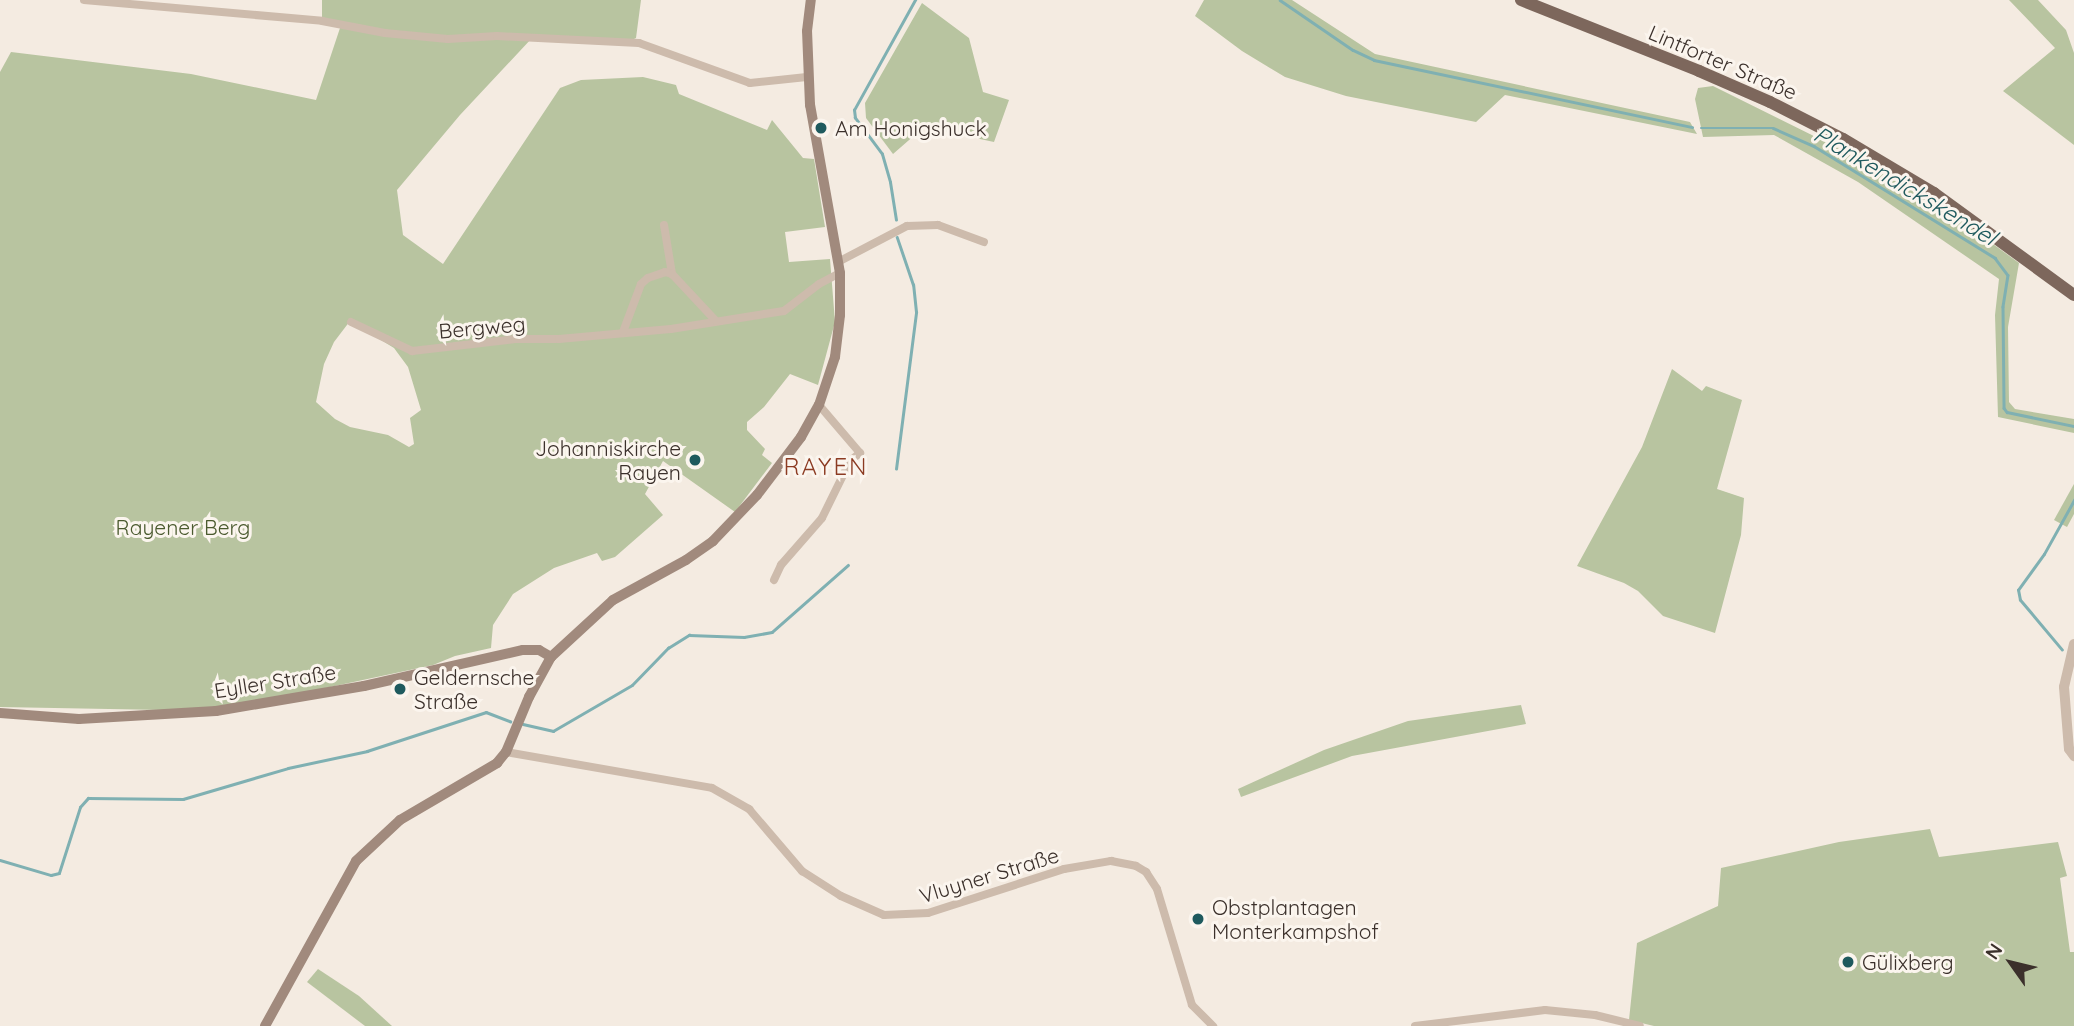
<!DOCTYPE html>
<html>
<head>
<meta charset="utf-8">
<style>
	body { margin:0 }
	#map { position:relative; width:2074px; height:1026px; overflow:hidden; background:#f4ebe1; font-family:Quicksand,sans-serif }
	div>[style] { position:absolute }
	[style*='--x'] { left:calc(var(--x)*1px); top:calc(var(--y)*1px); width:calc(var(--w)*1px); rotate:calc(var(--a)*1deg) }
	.green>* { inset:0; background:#b8c4a0 }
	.stream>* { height:2.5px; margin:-1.25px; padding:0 1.25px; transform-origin:1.25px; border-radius:1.25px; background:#7fb0b2 }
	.minor>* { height:8px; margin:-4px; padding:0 4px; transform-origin:4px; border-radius:4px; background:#cdbbac }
	.tertiary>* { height:10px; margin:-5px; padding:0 5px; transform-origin:5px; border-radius:5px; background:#cdbbac }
	.secondary>* { height:10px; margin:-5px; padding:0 5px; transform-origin:5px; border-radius:5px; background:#a18a7d }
	.primary>* { height:12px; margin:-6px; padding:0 6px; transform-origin:6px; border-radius:6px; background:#7d675c }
	.dots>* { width:19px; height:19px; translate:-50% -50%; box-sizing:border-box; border:4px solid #fbf5ee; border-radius:50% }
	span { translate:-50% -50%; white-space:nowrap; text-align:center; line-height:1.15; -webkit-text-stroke:6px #fbf5ee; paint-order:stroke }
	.street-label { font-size:21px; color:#3b302b }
	.poi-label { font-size:21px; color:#3b302b }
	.left { translate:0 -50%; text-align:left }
	.right { translate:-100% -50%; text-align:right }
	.park-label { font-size:21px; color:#4a5a2e }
	.water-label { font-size:23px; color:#1f5a5e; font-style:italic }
	.quarter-label { font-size:24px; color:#8c3b22; letter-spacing:2px }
	.north { position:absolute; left:1976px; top:928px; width:70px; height:70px; -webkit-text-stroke:5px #fbf5ee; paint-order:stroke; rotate:304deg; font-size:19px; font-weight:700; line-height:28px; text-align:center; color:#3b302b }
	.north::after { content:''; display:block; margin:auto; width:24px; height:32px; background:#3b302b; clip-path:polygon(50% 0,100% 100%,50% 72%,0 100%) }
</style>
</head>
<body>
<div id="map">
	<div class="green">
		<i style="clip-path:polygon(evenodd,322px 0,641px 0,636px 38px,620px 46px,621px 42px,532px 38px,460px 115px,397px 190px,403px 235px,443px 264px,560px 88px,581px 80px,643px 77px,676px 85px,679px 94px,767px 130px,772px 120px,803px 158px,814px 159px,825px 227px,785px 232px,789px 262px,830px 259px,835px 322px,818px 385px,790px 374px,764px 407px,747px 422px,747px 430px,765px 449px,762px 455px,772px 463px,735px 512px,663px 461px,645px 494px,663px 515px,615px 557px,602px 561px,597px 553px,554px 568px,513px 594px,493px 625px,491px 648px,455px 656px,433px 665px,218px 711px,0 707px,0 72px,11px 52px,191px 74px,316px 100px,341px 25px,322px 21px,322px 0,350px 321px,394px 348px,408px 367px,421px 410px,410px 418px,414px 444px,409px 447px,388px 435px,350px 427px,335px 419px,316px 402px,324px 364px,334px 342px,350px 321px)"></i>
		<i style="clip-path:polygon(1204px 0,1292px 0,1375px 54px,1690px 122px,1697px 134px,1505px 95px,1476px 122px,1346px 96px,1285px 77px,1242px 51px,1195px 16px)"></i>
		<i style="clip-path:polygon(2009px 0,2038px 0,2066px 30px,2074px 53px,2074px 145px,2003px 91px,2055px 48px)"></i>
		<i style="clip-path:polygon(922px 3px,969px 38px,983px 92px,1009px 100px,994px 142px,924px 127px,893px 154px,866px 118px,865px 103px)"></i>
		<i style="clip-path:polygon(1713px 86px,1836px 147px,1949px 212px,2019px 263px,2008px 327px,2009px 402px,2015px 409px,2074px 419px,2074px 433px,1998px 417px,1995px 315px,1999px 279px,1858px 182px,1774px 135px,1703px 137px,1695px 99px,1698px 88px)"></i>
		<i style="clip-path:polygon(1672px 369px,1702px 391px,1706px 386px,1742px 400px,1717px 489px,1744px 498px,1741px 535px,1715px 633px,1663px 616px,1638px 591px,1624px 583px,1577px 566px,1642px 447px)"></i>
		<i style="clip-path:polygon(2074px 484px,2074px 514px,2067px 527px,2054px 520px)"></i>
		<i style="clip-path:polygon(1521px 705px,1526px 724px,1352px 756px,1241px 797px,1238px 789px,1324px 750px,1408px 721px)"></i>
		<i style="clip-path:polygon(1930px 829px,1939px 857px,2058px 842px,2067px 876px,2060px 878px,2070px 952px,2074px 952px,2074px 1026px,1654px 1026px,1629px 1020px,1637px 943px,1718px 906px,1721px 868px,1839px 842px)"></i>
		<i style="clip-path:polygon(318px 969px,359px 996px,392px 1026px,365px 1026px,307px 982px)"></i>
	</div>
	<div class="stream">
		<i style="--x:1280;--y:0;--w:88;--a:34.4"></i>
		<i style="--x:1353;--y:50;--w:23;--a:25"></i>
		<i style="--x:1374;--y:60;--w:325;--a:11.9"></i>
		<i style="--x:1701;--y:128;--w:72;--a:0"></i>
		<i style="--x:1773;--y:128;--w:45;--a:23.7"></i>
		<i style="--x:1814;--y:146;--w:213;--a:31.7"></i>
		<i style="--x:1995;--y:258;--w:21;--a:53"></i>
		<i style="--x:2008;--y:275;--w:32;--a:99"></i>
		<i style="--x:2003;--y:307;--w:101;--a:89.4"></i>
		<i style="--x:2004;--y:408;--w:5;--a:53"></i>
		<i style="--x:2007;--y:412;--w:68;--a:11.8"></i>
		<i style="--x:896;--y:220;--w:38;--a:-99"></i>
		<i style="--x:890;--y:182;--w:29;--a:-106"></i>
		<i style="--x:882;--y:154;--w:45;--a:-126.9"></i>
		<i style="--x:855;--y:118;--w:8;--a:-97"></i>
		<i style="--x:854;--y:110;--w:126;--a:-61"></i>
		<i style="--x:896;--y:469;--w:158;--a:-82.7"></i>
		<i style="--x:916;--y:312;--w:27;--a:-96"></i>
		<i style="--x:913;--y:285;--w:50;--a:-108.8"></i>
		<i style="--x:2062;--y:650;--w:65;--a:-130"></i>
		<i style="--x:2020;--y:600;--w:10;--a:-101"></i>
		<i style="--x:2018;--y:590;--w:44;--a:-54.2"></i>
		<i style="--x:2044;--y:554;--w:62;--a:-60.9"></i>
		<i style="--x:523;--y:724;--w:31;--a:13"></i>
		<i style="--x:553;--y:731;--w:91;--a:-30.2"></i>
		<i style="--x:632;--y:685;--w:52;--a:-45.8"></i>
		<i style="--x:668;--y:648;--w:25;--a:-32"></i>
		<i style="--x:689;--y:635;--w:55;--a:2.1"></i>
		<i style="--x:744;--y:637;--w:28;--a:-10"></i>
		<i style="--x:772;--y:632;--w:101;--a:-41.4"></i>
		<i style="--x:0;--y:860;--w:53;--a:16.4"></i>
		<i style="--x:51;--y:875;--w:8;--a:-14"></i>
		<i style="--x:59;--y:873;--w:69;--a:-72.3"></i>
		<i style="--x:80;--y:807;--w:12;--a:-48"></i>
		<i style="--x:88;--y:798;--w:95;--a:0.6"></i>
		<i style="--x:183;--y:799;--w:109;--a:-16.4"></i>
		<i style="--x:288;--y:768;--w:81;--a:-12.1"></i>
		<i style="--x:367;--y:751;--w:125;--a:-18.1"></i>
		<i style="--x:486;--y:712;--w:26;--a:21"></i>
	</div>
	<div class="minor">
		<i style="--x:84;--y:0;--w:239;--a:5"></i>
		<i style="--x:322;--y:21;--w:64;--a:10.8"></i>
		<i style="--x:385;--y:33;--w:63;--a:5.4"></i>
		<i style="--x:448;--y:39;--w:49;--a:-3.5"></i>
		<i style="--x:497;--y:36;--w:142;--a:2.8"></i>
		<i style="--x:639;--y:43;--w:118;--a:19.8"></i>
		<i style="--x:750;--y:83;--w:57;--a:-6"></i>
		<i style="--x:664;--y:225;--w:50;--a:80.7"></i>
		<i style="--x:838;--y:262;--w:78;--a:-27.6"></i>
		<i style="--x:907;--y:226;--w:31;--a:-2"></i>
		<i style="--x:938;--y:225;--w:49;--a:20.3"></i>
		<i style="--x:351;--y:322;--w:68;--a:25.4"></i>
		<i style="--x:412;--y:351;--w:104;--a:-6.6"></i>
		<i style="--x:515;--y:339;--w:44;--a:0"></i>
		<i style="--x:559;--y:339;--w:112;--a:-5.1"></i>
		<i style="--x:671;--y:329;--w:114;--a:-9.1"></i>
		<i style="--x:784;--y:311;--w:44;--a:-37.6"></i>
		<i style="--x:819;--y:284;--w:24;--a:-28"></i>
		<i style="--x:623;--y:332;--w:51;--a:-69.4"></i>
		<i style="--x:641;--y:284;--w:9;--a:-41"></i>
		<i style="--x:648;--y:278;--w:18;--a:-19"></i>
		<i style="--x:665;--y:272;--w:7;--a:16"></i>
		<i style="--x:672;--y:274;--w:64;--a:46.9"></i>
		<i style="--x:774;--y:580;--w:17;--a:-65"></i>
		<i style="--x:781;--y:565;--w:62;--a:-48.9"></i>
		<i style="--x:822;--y:518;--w:64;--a:-63.8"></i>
		<i style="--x:850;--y:461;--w:13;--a:-39"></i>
		<i style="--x:860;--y:453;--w:63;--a:-130.5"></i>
		<i style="--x:506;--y:752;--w:209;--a:9.9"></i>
		<i style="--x:712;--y:788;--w:43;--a:29.6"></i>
		<i style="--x:749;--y:809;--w:82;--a:49.5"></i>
		<i style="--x:802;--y:871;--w:46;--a:32.7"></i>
		<i style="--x:841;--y:896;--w:47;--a:23.8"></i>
		<i style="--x:884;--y:915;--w:44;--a:-2.6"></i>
		<i style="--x:928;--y:913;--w:143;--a:-17.9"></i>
		<i style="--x:1064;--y:869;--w:48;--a:-9.7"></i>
		<i style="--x:1111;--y:861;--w:25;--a:11"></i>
		<i style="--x:1136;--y:866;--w:12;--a:31"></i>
		<i style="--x:1146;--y:872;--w:20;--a:57"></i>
		<i style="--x:1157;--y:889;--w:121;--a:73.2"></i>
		<i style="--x:1192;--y:1005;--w:30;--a:45"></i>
		<i style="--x:1415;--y:1026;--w:131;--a:-7"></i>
		<i style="--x:1545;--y:1010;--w:50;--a:5.7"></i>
		<i style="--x:1595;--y:1015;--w:46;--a:13.7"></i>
	</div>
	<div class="tertiary">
		<i style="--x:2074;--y:644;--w:44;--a:103.1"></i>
		<i style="--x:2064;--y:687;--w:62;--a:85.4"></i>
		<i style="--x:2069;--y:749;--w:9;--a:54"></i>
	</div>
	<div class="secondary">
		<i style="--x:0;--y:713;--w:79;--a:4.3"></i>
		<i style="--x:79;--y:719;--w:137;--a:-3.3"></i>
		<i style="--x:216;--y:711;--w:150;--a:-9.6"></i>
		<i style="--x:364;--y:686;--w:163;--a:-12.8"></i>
		<i style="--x:523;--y:650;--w:16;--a:0"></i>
		<i style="--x:539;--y:650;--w:14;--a:30"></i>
		<i style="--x:265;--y:1026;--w:188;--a:-61.1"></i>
		<i style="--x:356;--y:861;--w:60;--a:-43"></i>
		<i style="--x:400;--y:820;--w:113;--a:-30.4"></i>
		<i style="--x:497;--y:763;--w:14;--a:-51"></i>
		<i style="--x:506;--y:752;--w:60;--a:-67.3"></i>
		<i style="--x:529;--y:697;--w:46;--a:-61.2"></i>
		<i style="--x:551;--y:657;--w:84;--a:-42.6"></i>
		<i style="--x:613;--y:600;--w:83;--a:-28.7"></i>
		<i style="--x:686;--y:560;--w:33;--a:-35"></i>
		<i style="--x:713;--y:541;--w:64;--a:-46.3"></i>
		<i style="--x:757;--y:495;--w:73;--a:-52.8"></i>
		<i style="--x:801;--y:437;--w:37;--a:-61"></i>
		<i style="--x:819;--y:405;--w:51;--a:-71.6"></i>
		<i style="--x:835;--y:357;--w:42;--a:-83.2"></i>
		<i style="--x:840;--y:315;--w:42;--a:-90"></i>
		<i style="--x:840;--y:273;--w:171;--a:-100.1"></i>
		<i style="--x:810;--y:105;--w:74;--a:-92.3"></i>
		<i style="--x:807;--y:31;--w:31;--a:-83"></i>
	</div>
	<div class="primary">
		<i style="--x:1521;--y:0;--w:192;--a:21.7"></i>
		<i style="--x:1699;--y:71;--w:77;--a:23.6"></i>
		<i style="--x:1770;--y:102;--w:82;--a:26.9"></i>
		<i style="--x:1843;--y:139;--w:106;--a:30.7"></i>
		<i style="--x:1934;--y:193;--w:173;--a:36.1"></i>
	</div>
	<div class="dots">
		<i style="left:821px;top:128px;background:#1f5a5e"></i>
		<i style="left:695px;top:460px;background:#1f5a5e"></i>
		<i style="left:400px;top:689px;background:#1f5a5e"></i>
		<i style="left:1198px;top:919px;background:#1f5a5e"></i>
		<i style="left:1848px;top:962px;background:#1f5a5e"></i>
	</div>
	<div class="street-label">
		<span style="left:1723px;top:62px;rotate:23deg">Lintforter Straße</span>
		<span style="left:482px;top:327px;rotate:-5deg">Bergweg</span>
		<span style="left:275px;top:681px;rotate:-9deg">Eyller Straße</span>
		<span style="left:989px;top:875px;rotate:-17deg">Vluyner Straße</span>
	</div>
	<div class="poi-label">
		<span class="left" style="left:835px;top:128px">Am Honigshuck</span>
		<span class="right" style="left:681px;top:460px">Johanniskirche<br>Rayen</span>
		<span class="left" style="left:414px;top:689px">Geldernsche<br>Straße</span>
		<span class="left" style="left:1212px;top:919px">Obstplantagen<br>Monterkampshof</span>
		<span class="left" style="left:1862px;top:962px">Gülixberg</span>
	</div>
	<div class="park-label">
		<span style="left:183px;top:527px">Rayener Berg</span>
	</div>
	<div class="water-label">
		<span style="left:1905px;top:186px;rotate:31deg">Plankendickskendel</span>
	</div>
	<div class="quarter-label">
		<span style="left:826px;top:467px">RAYEN</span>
	</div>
	<div class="north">N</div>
</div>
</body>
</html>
